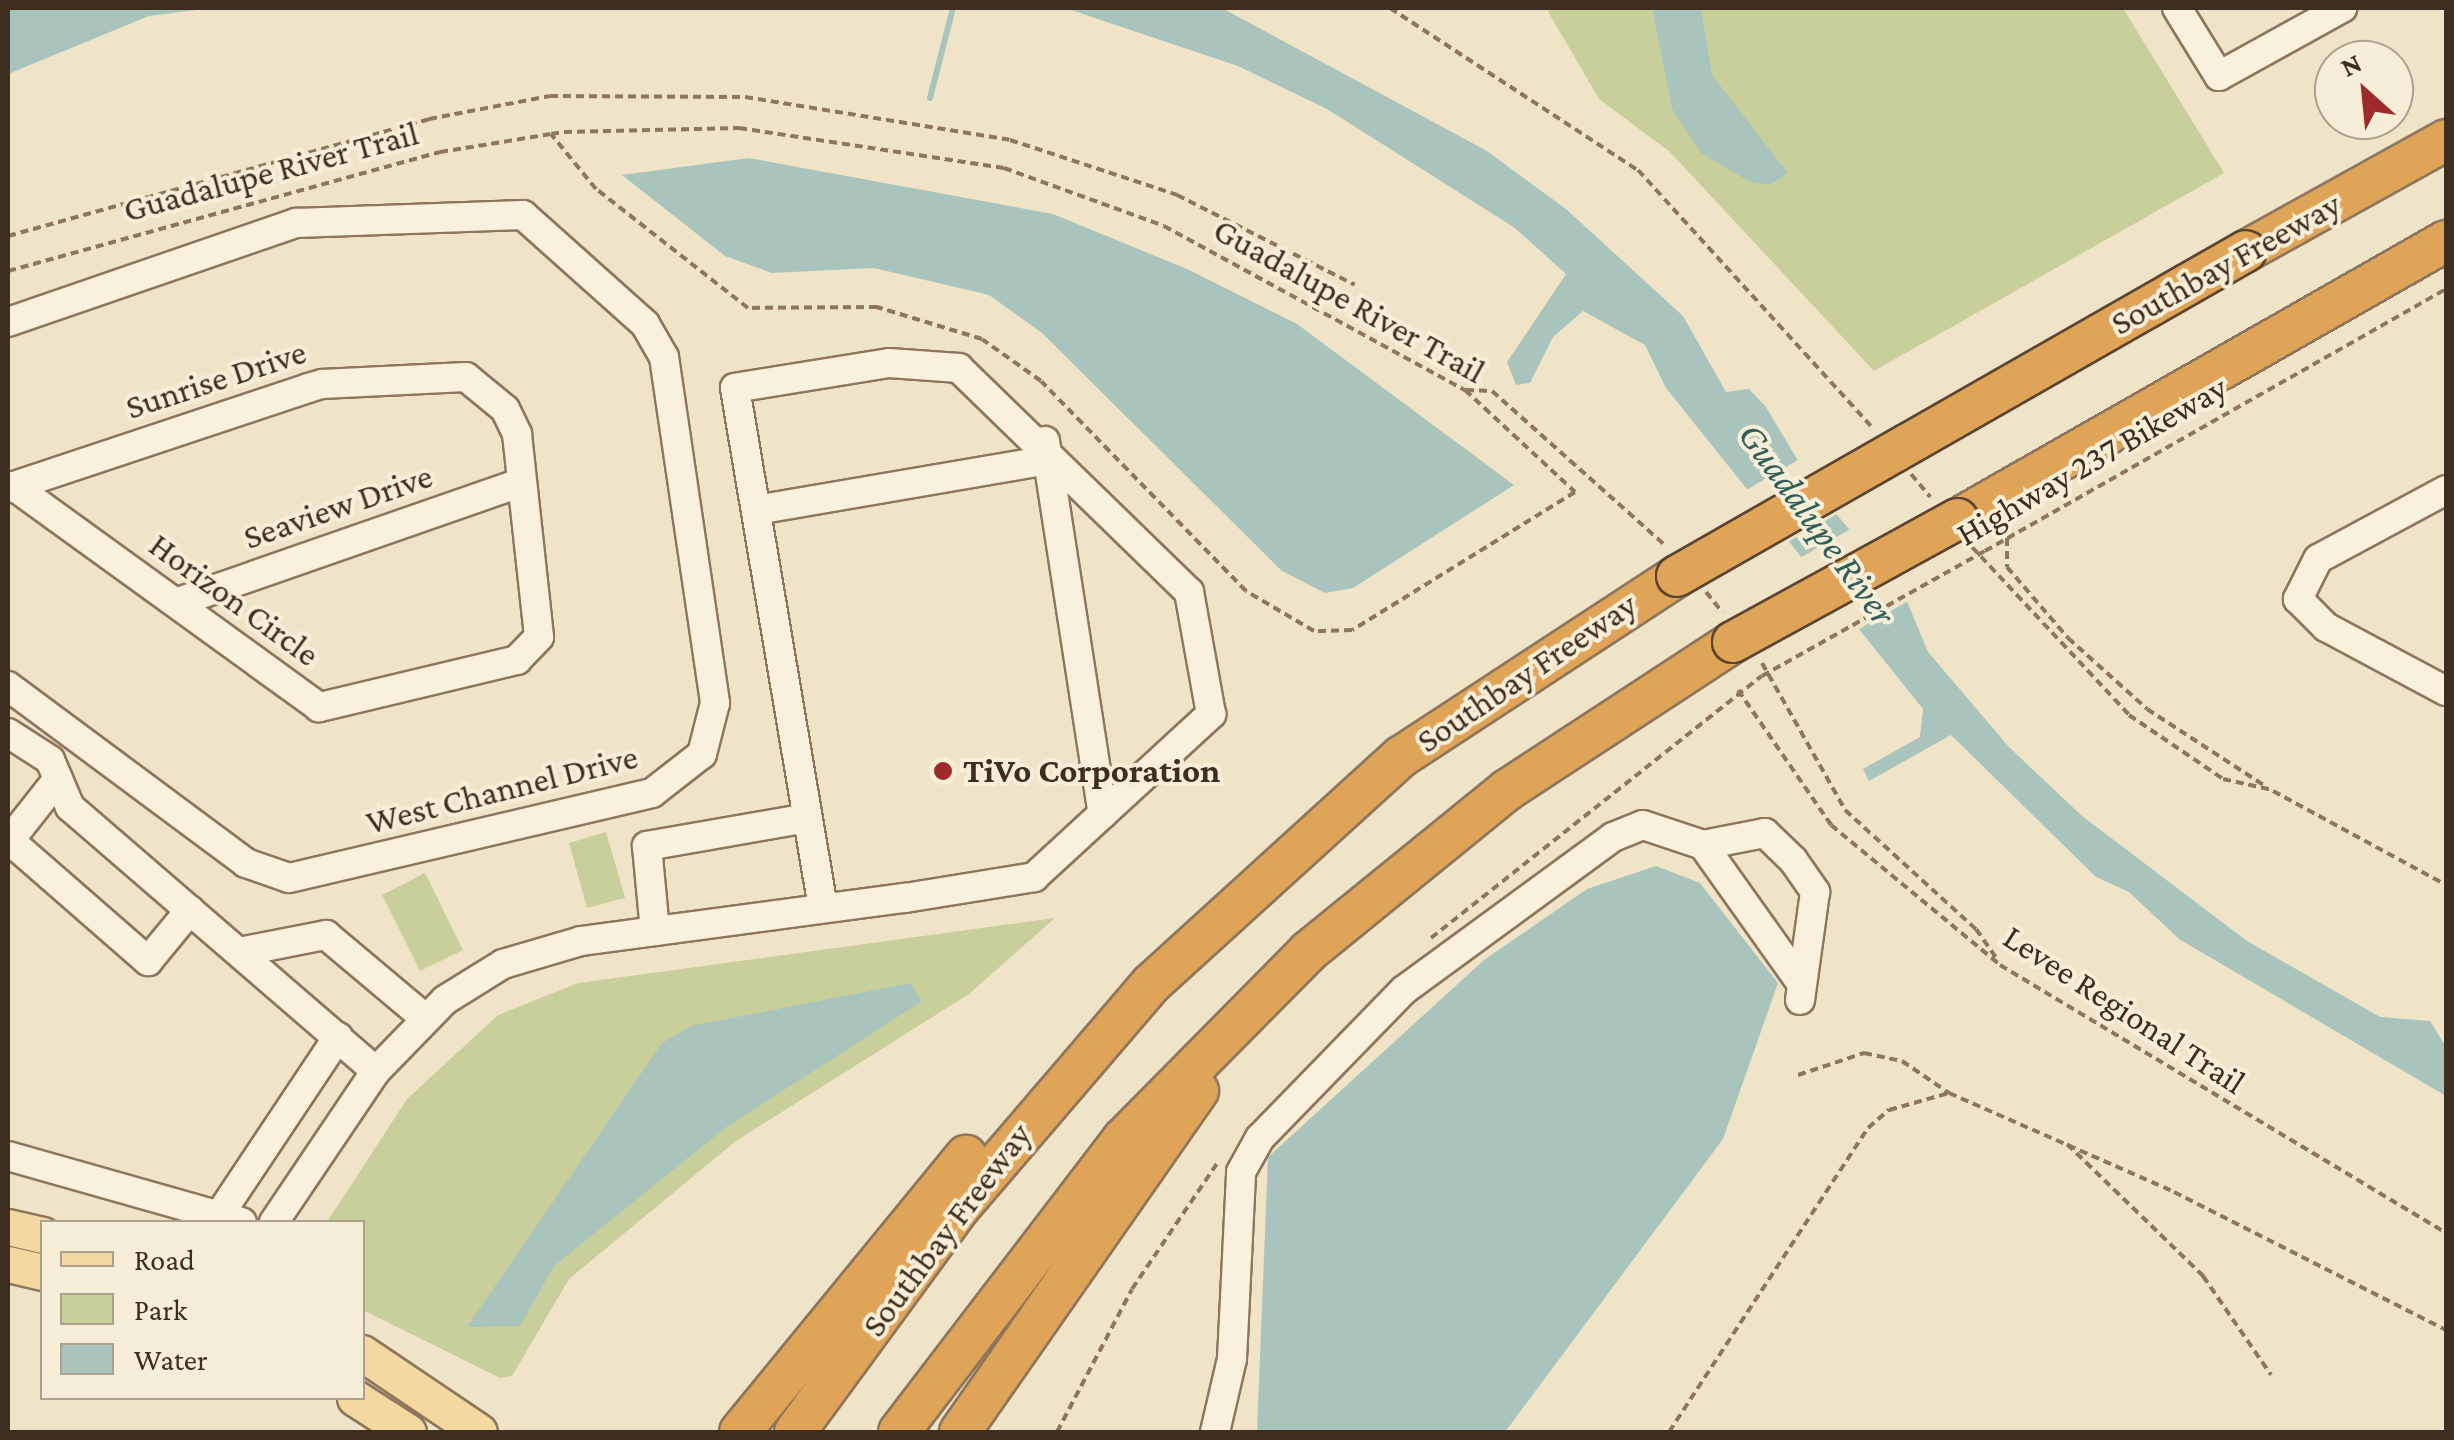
<!DOCTYPE html>
<html>
<head>
<meta charset="utf-8">
<style>
	body { margin:0 }
	#map { position:relative; width:2454px; height:1440px; overflow:hidden; background:#f0e4c8; font-family:"Crimson Pro",serif }
	div>[style] { position:absolute }
	[style*='--x'] { left:calc(var(--x)*1px); top:calc(var(--y)*1px); width:calc(var(--w)*1px); rotate:calc(var(--a)*1deg) }
	.green>* { inset:0; background:#c9cf9b }
	.water>* { inset:0; background:#a9c4bc }
	.pier>* { inset:0; background:#f0e4c8 }
	.stream>* { height:6px; margin:-3px; padding:0 3px; transform-origin:3px; border-radius:3px; background:#a9c4bc }
	.path>* { height:4px; margin-top:-2px; transform-origin:0; background:repeating-linear-gradient(90deg,#8d765c 0 8px,transparent 0 13px) }
	.roads { filter:drop-shadow(2px 0 #8d765c) drop-shadow(-2px 0 #8d765c) drop-shadow(0 2px #8d765c) drop-shadow(0 -2px #8d765c) }
	.minor>* { height:28px; margin:-14px; padding:0 14px; transform-origin:14px; border-radius:14px; background:#faf1dc }
	.major>* { height:35px; margin:-17.5px; padding:0 17.5px; transform-origin:17.5px; border-radius:17.5px; background:#f3d9a0 }
	.highway>* { height:40px; margin:-20px; padding:0 20px; transform-origin:20px; border-radius:20px; background:#e0a458 }
	.path-bridge>* { height:4px; margin-top:-2px; transform-origin:0; background:repeating-linear-gradient(90deg,#8d765c 0 8px,transparent 0 13px) }
	.bridges { filter:drop-shadow(2px 0 #5b4430) drop-shadow(-2px 0 #5b4430) drop-shadow(0 2px #5b4430) drop-shadow(0 -2px #5b4430) }
	.highway-bridge>* { height:40px; margin:-20px; padding:0 20px; transform-origin:20px; border-radius:20px; background:#e0a458 }
	.dots>* { width:28px; height:28px; translate:-50% -50%; box-sizing:border-box; border:5px solid #f7eed8; border-radius:50% }
	span { translate:-50% -50%; white-space:nowrap; text-align:center; line-height:1.15; -webkit-text-stroke:8px #f7eed8; paint-order:stroke }
	.street-label { font-size:35px; color:#3d2e20 }
	.poi-label { font-size:35px; color:#3d2e20; font-weight:700 }
	.left { translate:0 -50%; text-align:left }
	.water-label { font-size:38px; color:#2f5d5a; font-style:italic }
	.frame { position:absolute; inset:0; border:10px solid #3d2e20; pointer-events:none }
	.legend { position:absolute; left:40px; top:1220px; width:325px; height:180px; box-sizing:border-box; background:#f7eed8; border:2px solid #ada18e; margin:0; padding:12px 18px; list-style:none; font-size:30px; color:#3d2e20 }
	.legend li { display:flex; align-items:center; gap:20px; height:50px }
	.legend b { width:50px; border:2px solid #ada18e }
	.north { position:absolute; left:2314px; top:40px; width:100px; height:100px; box-sizing:border-box; background:#f7eed8; border:2px solid #ada18e; border-radius:50%; rotate:333deg; font-size:28px; font-weight:700; line-height:40px; text-align:center; color:#3d2e20 }
	.north::after { content:''; display:block; margin:auto; width:35px; height:45px; background:#9e2a2b; clip-path:polygon(50% 0,100% 100%,50% 72%,0 100%) }
</style>
</head>
<body>
<div id="map">
	<div class="green">
		<i style="clip-path:polygon(1546px 8px,2123px 8px,2224px 173px,1874px 371px,1670px 152px,1599px 99px)"></i>
		<i style="clip-path:polygon(606px 832px,625px 898px,587px 908px,569px 843px)"></i>
		<i style="clip-path:polygon(425px 873px,463px 950px,420px 971px,382px 895px)"></i>
		<i style="clip-path:polygon(1055px 918px,969px 994px,736px 1141px,569px 1279px,512px 1376px,500px 1378px,363px 1310px,362px 1222px,327px 1222px,407px 1099px,498px 1015px,578px 983px)"></i>
	</div>
	<div class="water">
		<i style="clip-path:polygon(8px 8px,213px 8px,149px 16px,8px 74px)"></i>
		<i style="clip-path:polygon(1065px 8px,1222px 8px,1487px 151px,1566px 209px,1683px 316px,1726px 392px,1749px 389px,1766px 407px,1815px 489px,1904px 594px,1928px 652px,2009px 747px,2082px 816px,2247px 941px,2380px 1017px,2430px 1021px,2446px 1047px,2446px 1096px,2179px 939px,2129px 892px,2096px 877px,1951px 735px,1869px 781px,1863px 769px,1920px 737px,1923px 709px,1666px 388px,1645px 345px,1583px 311px,1553px 337px,1530px 383px,1516px 385px,1507px 362px,1566px 274px,1515px 228px,1327px 109px,1238px 66px)"></i>
		<i style="clip-path:polygon(1652px 8px,1701px 8px,1712px 75px,1788px 173px,1770px 185px,1750px 182px,1701px 153px,1672px 109px)"></i>
		<i style="clip-path:polygon(749px 158px,1053px 214px,1187px 269px,1297px 324px,1514px 485px,1353px 588px,1325px 593px,1282px 571px,1042px 333px,989px 295px,874px 268px,772px 273px,725px 256px,622px 175px)"></i>
		<i style="clip-path:polygon(1656px 866px,1700px 883px,1778px 983px,1723px 1139px,1505px 1432px,1257px 1432px,1268px 1157px,1484px 960px,1587px 889px)"></i>
		<i style="clip-path:polygon(911px 983px,921px 1002px,725px 1128px,554px 1266px,520px 1326px,467px 1327px,662px 1043px,691px 1026px)"></i>
	</div>
	<div class="pier">
		<i style="clip-path:polygon(1805px 456px,1841px 512px,1786px 543px,1746px 490px)"></i>
		<i style="clip-path:polygon(1854px 527px,1912px 599px,1852px 633px,1798px 559px)"></i>
	</div>
	<div class="stream">
		<i style="--x:930;--y:98;--w:93;--a:-75.7"></i>
	</div>
	<div class="path">
		<i style="--x:1390;--y:8;--w:296;--a:33.2"></i>
		<i style="--x:1638;--y:170;--w:349;--a:47.7"></i>
		<i style="--x:8;--y:236;--w:437;--a:-15.5"></i>
		<i style="--x:429;--y:119;--w:123;--a:-10.8"></i>
		<i style="--x:550;--y:96;--w:195;--a:0.3"></i>
		<i style="--x:745;--y:97;--w:268;--a:9.2"></i>
		<i style="--x:1010;--y:140;--w:176;--a:18.2"></i>
		<i style="--x:1177;--y:195;--w:199;--a:26.8"></i>
		<i style="--x:8;--y:271;--w:448;--a:-15.4"></i>
		<i style="--x:440;--y:152;--w:112;--a:-9.2"></i>
		<i style="--x:551;--y:134;--w:13;--a:-9"></i>
		<i style="--x:564;--y:132;--w:175;--a:-1.3"></i>
		<i style="--x:739;--y:128;--w:268;--a:8.6"></i>
		<i style="--x:1004;--y:168;--w:170;--a:19.9"></i>
		<i style="--x:1164;--y:226;--w:343;--a:28.6"></i>
		<i style="--x:1465;--y:390;--w:150;--a:42.8"></i>
		<i style="--x:1575;--y:492;--w:262;--a:148.2"></i>
		<i style="--x:1352;--y:630;--w:38;--a:178"></i>
		<i style="--x:1314;--y:631;--w:79;--a:-149.5"></i>
		<i style="--x:1246;--y:591;--w:293;--a:-134.3"></i>
		<i style="--x:1041;--y:381;--w:72;--a:-144.6"></i>
		<i style="--x:982;--y:339;--w:110;--a:-163.1"></i>
		<i style="--x:877;--y:307;--w:129;--a:179.6"></i>
		<i style="--x:748;--y:308;--w:193;--a:-141.9"></i>
		<i style="--x:596;--y:189;--w:71;--a:-129.3"></i>
		<i style="--x:1466;--y:390;--w:26;--a:2"></i>
		<i style="--x:1492;--y:391;--w:234;--a:41.7"></i>
		<i style="--x:1911;--y:474;--w:30;--a:50"></i>
		<i style="--x:2007;--y:538;--w:29;--a:90"></i>
		<i style="--x:2007;--y:567;--w:94;--a:49.3"></i>
		<i style="--x:2068;--y:638;--w:106;--a:41.9"></i>
		<i style="--x:2147;--y:709;--w:141;--a:33.1"></i>
		<i style="--x:1972;--y:547;--w:230;--a:46.9"></i>
		<i style="--x:2129;--y:715;--w:114;--a:34.2"></i>
		<i style="--x:2223;--y:779;--w:51;--a:12.4"></i>
		<i style="--x:1985;--y:551;--w:530;--a:-29.61"></i>
		<i style="--x:1706;--y:592;--w:26;--a:51"></i>
		<i style="--x:1762;--y:663;--w:169;--a:60.5"></i>
		<i style="--x:1845;--y:810;--w:177;--a:42.3"></i>
		<i style="--x:1976;--y:929;--w:39;--a:55"></i>
		<i style="--x:1738;--y:690;--w:164;--a:55.4"></i>
		<i style="--x:1831;--y:825;--w:219;--a:39.6"></i>
		<i style="--x:2000;--y:965;--w:520;--a:31"></i>
		<i style="--x:2273;--y:791;--w:197;--a:28.5"></i>
		<i style="--x:1431;--y:938;--w:422;--a:-38.4"></i>
		<i style="--x:1798;--y:1075;--w:70;--a:-18.4"></i>
		<i style="--x:1864;--y:1053;--w:39;--a:12"></i>
		<i style="--x:1902;--y:1061;--w:57;--a:34.2"></i>
		<i style="--x:2067;--y:1144;--w:190;--a:44.1"></i>
		<i style="--x:2203;--y:1276;--w:120;--a:55.5"></i>
		<i style="--x:1057;--y:1432;--w:161;--a:-62.3"></i>
		<i style="--x:1132;--y:1289;--w:153;--a:-55.9"></i>
		<i style="--x:1669;--y:1432;--w:363;--a:-56.8"></i>
		<i style="--x:1868;--y:1128;--w:28;--a:-41"></i>
		<i style="--x:1889;--y:1110;--w:62;--a:-15.8"></i>
		<i style="--x:1949;--y:1093;--w:246;--a:23.7"></i>
		<i style="--x:2174;--y:1192;--w:305;--a:26.9"></i>
	</div>
	<div class="roads">
		<div class="minor">
			<i style="--x:2177;--y:8;--w:80;--a:58.3"></i>
			<i style="--x:2219;--y:76;--w:141;--a:-28.9"></i>
			<i style="--x:8;--y:322;--w:305;--a:-19"></i>
			<i style="--x:296;--y:223;--w:227;--a:-2"></i>
			<i style="--x:523;--y:215;--w:164;--a:41.8"></i>
			<i style="--x:645;--y:324;--w:38;--a:60"></i>
			<i style="--x:664;--y:357;--w:350;--a:81.6"></i>
			<i style="--x:715;--y:703;--w:53;--a:104.3"></i>
			<i style="--x:702;--y:754;--w:63;--a:142"></i>
			<i style="--x:652;--y:793;--w:373;--a:166.8"></i>
			<i style="--x:289;--y:878;--w:46;--a:-160.8"></i>
			<i style="--x:246;--y:863;--w:297;--a:-143.4"></i>
			<i style="--x:1045;--y:441;--w:377;--a:81.2"></i>
			<i style="--x:8;--y:488;--w:316;--a:-18.4"></i>
			<i style="--x:308;--y:388;--w:15;--a:-16"></i>
			<i style="--x:322;--y:384;--w:144;--a:-2.8"></i>
			<i style="--x:466;--y:377;--w:50;--a:39.4"></i>
			<i style="--x:505;--y:409;--w:28;--a:64"></i>
			<i style="--x:517;--y:434;--w:204;--a:83.8"></i>
			<i style="--x:539;--y:637;--w:32;--a:134"></i>
			<i style="--x:517;--y:660;--w:204;--a:166.6"></i>
			<i style="--x:319;--y:707;--w:377;--a:-144.1"></i>
			<i style="--x:2446;--y:490;--w:145;--a:151.7"></i>
			<i style="--x:2318;--y:559;--w:45;--a:116.6"></i>
			<i style="--x:2298;--y:599;--w:40;--a:45"></i>
			<i style="--x:2326;--y:627;--w:136;--a:28.1"></i>
			<i style="--x:756;--y:510;--w:296;--a:-9.7"></i>
			<i style="--x:181;--y:601;--w:359;--a:-19.2"></i>
			<i style="--x:8;--y:733;--w:50;--a:32.7"></i>
			<i style="--x:50;--y:760;--w:51;--a:66.9"></i>
			<i style="--x:70;--y:807;--w:404;--a:40.8"></i>
			<i style="--x:8;--y:839;--w:186;--a:41.1"></i>
			<i style="--x:148;--y:961;--w:66;--a:-50.5"></i>
			<i style="--x:9;--y:841;--w:79;--a:-51.7"></i>
			<i style="--x:1703;--y:845;--w:169;--a:54.6"></i>
			<i style="--x:655;--y:931;--w:85;--a:-95.4"></i>
			<i style="--x:647;--y:846;--w:162;--a:-9.9"></i>
			<i style="--x:239;--y:952;--w:89;--a:-11.1"></i>
			<i style="--x:326;--y:935;--w:129;--a:40"></i>
			<i style="--x:8;--y:1156;--w:243;--a:15.8"></i>
			<i style="--x:220;--y:1214;--w:213;--a:-56.3"></i>
			<i style="--x:274;--y:1222;--w:182;--a:-56"></i>
			<i style="--x:376;--y:1071;--w:99;--a:-45.8"></i>
			<i style="--x:445;--y:1000;--w:68;--a:-31.8"></i>
			<i style="--x:503;--y:964;--w:81;--a:-16.4"></i>
			<i style="--x:581;--y:941;--w:327;--a:-7.6"></i>
			<i style="--x:905;--y:898;--w:131;--a:-9.2"></i>
			<i style="--x:1034;--y:877;--w:241;--a:-42.6"></i>
			<i style="--x:1211;--y:714;--w:124;--a:-100.2"></i>
			<i style="--x:1189;--y:592;--w:321;--a:-135.8"></i>
			<i style="--x:959;--y:368;--w:70;--a:-175.9"></i>
			<i style="--x:889;--y:363;--w:156;--a:170.8"></i>
			<i style="--x:735;--y:388;--w:527;--a:80.39"></i>
			<i style="--x:1215;--y:1432;--w:75;--a:-76.9"></i>
			<i style="--x:1232;--y:1359;--w:187;--a:-87.2"></i>
			<i style="--x:1241;--y:1172;--w:39;--a:-61"></i>
			<i style="--x:1260;--y:1138;--w:206;--a:-45.8"></i>
			<i style="--x:1404;--y:990;--w:259;--a:-36.2"></i>
			<i style="--x:1613;--y:837;--w:32;--a:-22"></i>
			<i style="--x:1643;--y:825;--w:63;--a:18.4"></i>
			<i style="--x:1703;--y:845;--w:63;--a:-11"></i>
			<i style="--x:1765;--y:833;--w:39;--a:44"></i>
			<i style="--x:1793;--y:860;--w:39;--a:55"></i>
			<i style="--x:1815;--y:892;--w:109;--a:97.9"></i>
		</div>
		<div class="major">
			<i style="--x:8;--y:1227;--w:35;--a:13"></i>
			<i style="--x:8;--y:1264;--w:35;--a:13"></i>
			<i style="--x:362;--y:1353;--w:141;--a:34"></i>
			<i style="--x:355;--y:1398;--w:63;--a:32.7"></i>
		</div>
		<div class="highway">
			<i style="--x:2246;--y:251;--w:229;--a:-29"></i>
			<i style="--x:1958;--y:519;--w:562;--a:-29.67"></i>
			<i style="--x:740;--y:1432;--w:357;--a:-50.7"></i>
			<i style="--x:795;--y:1432;--w:278;--a:-53.8"></i>
			<i style="--x:959;--y:1208;--w:295;--a:-49.4"></i>
			<i style="--x:1151;--y:984;--w:339;--a:-42.3"></i>
			<i style="--x:1402;--y:756;--w:329;--a:-33.2"></i>
			<i style="--x:899;--y:1432;--w:369;--a:-52.6"></i>
			<i style="--x:1123;--y:1139;--w:264;--a:-45.3"></i>
			<i style="--x:1309;--y:951;--w:255;--a:-39.1"></i>
			<i style="--x:1507;--y:790;--w:270;--a:-33.2"></i>
			<i style="--x:960;--y:1432;--w:416;--a:-55.1"></i>
		</div>
	</div>
	<div class="path-bridge">
		<i style="--x:1762;--y:676;--w:256;--a:-29.3"></i>
	</div>
	<div class="bridges">
		<div class="highway-bridge">
			<i style="--x:1677;--y:576;--w:655;--a:-29.73"></i>
			<i style="--x:1733;--y:642;--w:256;--a:-28.7"></i>
		</div>
	</div>
	<div class="dots">
		<i style="left:943px;top:771px;background:#9e2a2b"></i>
	</div>
	<div class="street-label">
		<span style="left:271px;top:172px;rotate:-15deg">Guadalupe River Trail</span>
		<span style="left:2226px;top:264px;rotate:-29deg">Southbay Freeway</span>
		<span style="left:1349px;top:301px;rotate:29deg">Guadalupe River Trail</span>
		<span style="left:216px;top:380px;rotate:-18deg">Sunrise Drive</span>
		<span style="left:2092px;top:461px;rotate:-30deg">Highway 237 Bikeway</span>
		<span style="left:338px;top:507px;rotate:-19deg">Seaview Drive</span>
		<span style="left:234px;top:600px;rotate:36deg">Horizon Circle</span>
		<span style="left:1527px;top:673px;rotate:-34deg">Southbay Freeway</span>
		<span style="left:502px;top:790px;rotate:-14deg">West Channel Drive</span>
		<span style="left:2124px;top:1010px;rotate:33deg">Levee Regional Trail</span>
		<span style="left:947px;top:1230px;rotate:-53deg">Southbay Freeway</span>
	</div>
	<div class="poi-label">
		<span class="left" style="left:963px;top:771px">TiVo Corporation</span>
	</div>
	<div class="water-label">
		<span style="left:1817px;top:524px;rotate:54deg">Guadalupe River</span>
	</div>
	<div class="frame"></div>
	<ul class="legend">
	<li><b style="height:12px;background:#f3d9a0"></b>Road</li>
	<li><b style="height:28px;background:#c9cf9b"></b>Park</li>
	<li><b style="height:28px;background:#a9c4bc"></b>Water</li>
	</ul>
	<div class="north">N</div>
</div>
</body>
</html>
